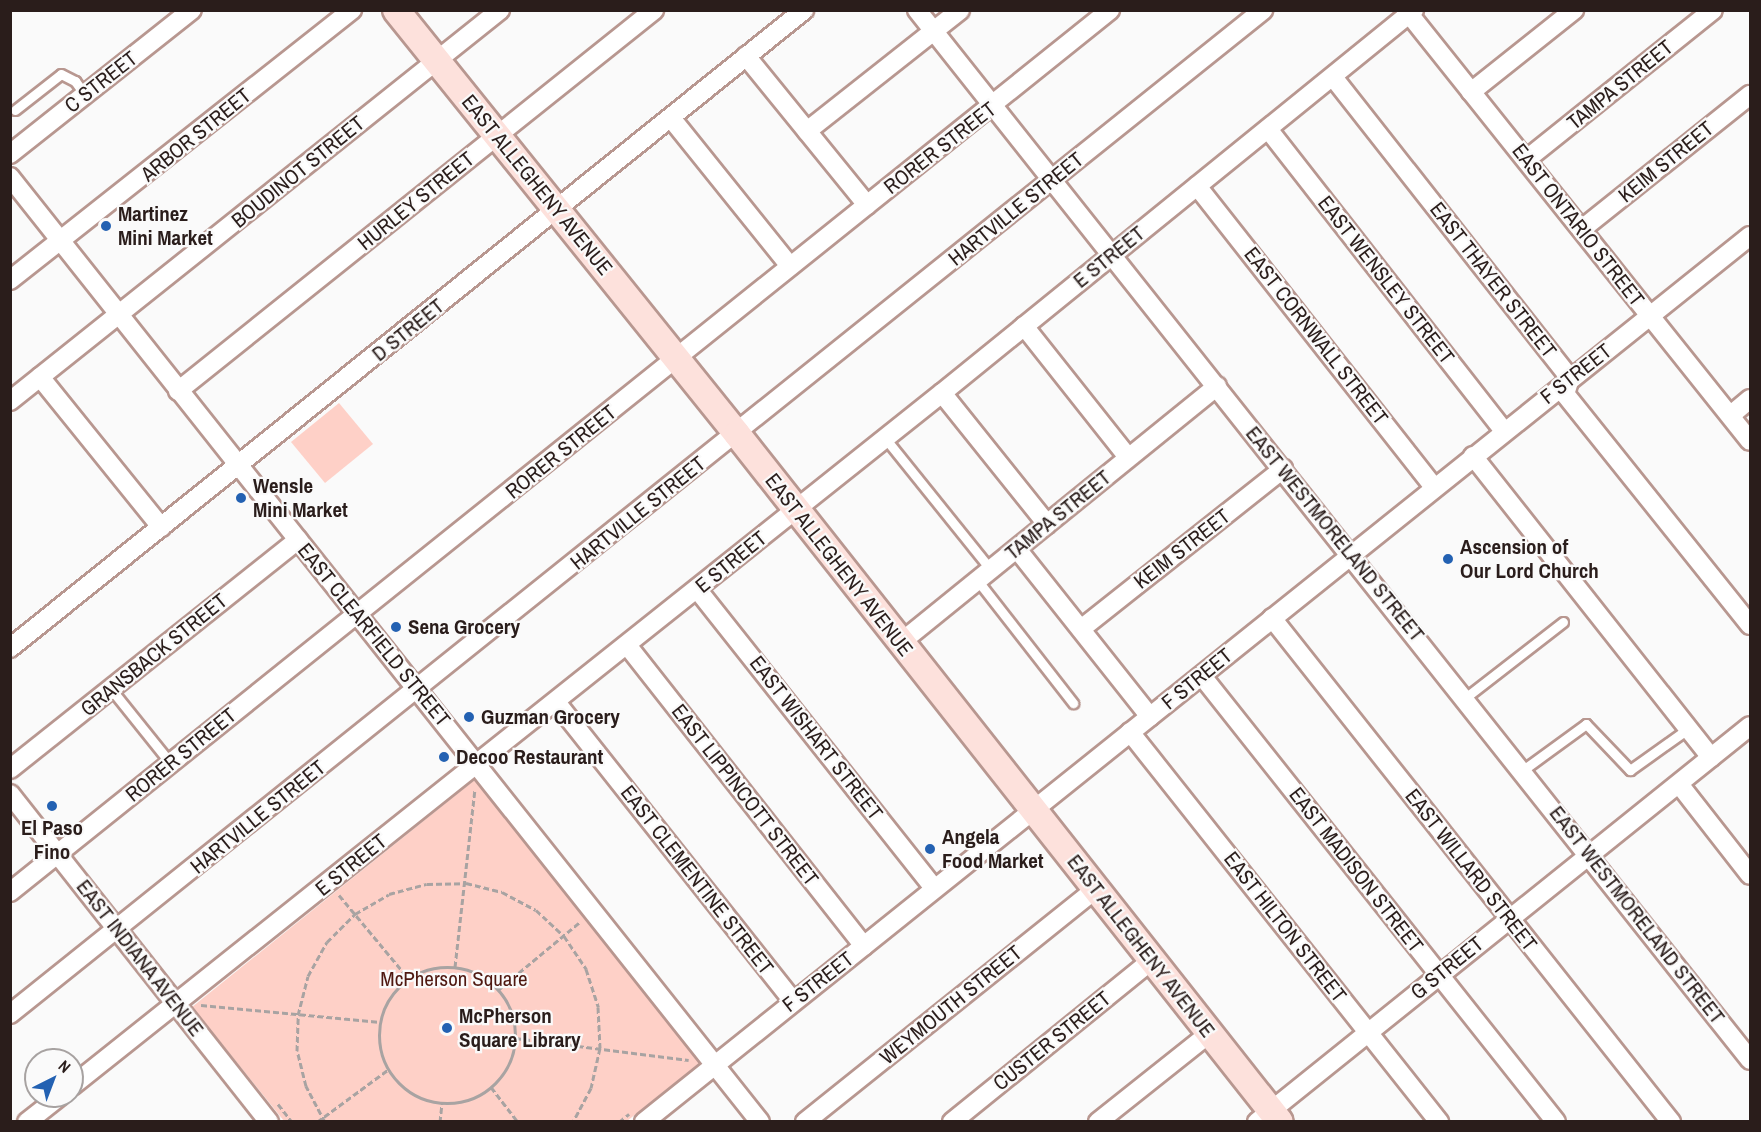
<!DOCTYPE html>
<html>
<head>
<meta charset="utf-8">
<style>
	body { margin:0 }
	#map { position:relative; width:1761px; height:1132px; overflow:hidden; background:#fafafa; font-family:"Archivo Narrow",sans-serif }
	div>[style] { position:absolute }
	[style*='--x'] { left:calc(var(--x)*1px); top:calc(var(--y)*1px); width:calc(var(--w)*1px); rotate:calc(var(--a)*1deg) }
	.green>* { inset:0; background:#fed0c7 }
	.path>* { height:3px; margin-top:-1.5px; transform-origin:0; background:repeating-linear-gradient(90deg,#a8a3a2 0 6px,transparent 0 9px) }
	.path>.ring { margin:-1.5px; padding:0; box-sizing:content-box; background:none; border:3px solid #a8a3a2; border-radius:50% }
	.roads { filter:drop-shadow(2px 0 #b89790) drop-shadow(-2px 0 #b89790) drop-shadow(0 2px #b89790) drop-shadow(0 -2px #b89790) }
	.lane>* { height:9px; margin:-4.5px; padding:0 4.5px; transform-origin:4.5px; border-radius:4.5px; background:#fff }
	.street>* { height:18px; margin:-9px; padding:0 9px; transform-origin:9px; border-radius:9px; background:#fff }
	.secondary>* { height:26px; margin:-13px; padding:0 13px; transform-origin:13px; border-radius:13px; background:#fde1dc }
	.dots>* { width:16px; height:16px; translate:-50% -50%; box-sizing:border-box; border:3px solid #fafafa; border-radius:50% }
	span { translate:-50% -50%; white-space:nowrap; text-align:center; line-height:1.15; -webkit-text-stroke:4.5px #fafafa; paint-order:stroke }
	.street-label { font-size:21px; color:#2a1d1b }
	.poi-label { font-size:21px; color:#2a1d1b; font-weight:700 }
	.left { translate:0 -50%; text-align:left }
	.park-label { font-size:21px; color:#4f1810 }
	.frame { position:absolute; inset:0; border:12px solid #2a1d1b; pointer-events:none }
	.north { position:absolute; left:24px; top:1048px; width:60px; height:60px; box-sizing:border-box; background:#fafafa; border:2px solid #a7a2a1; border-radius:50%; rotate:42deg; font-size:16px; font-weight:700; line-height:24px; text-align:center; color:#2a1d1b }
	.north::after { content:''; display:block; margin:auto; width:21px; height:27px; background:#2361b2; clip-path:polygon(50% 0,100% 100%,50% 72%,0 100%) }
</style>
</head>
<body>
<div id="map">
	<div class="green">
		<i style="clip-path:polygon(339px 403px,373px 444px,325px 483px,291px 442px)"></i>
		<i style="clip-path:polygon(477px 778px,703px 1061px,627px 1121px,284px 1121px,192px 1007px)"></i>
	</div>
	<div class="path">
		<i style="--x:339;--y:895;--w:109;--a:50.2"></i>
		<i style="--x:455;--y:967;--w:178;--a:-83.6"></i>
		<i class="ring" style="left:379px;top:967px;width:133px;height:133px"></i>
		<i style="--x:498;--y:990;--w:107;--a:-39.7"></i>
		<i style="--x:201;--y:1005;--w:180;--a:5.4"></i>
		<i style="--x:515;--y:1038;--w:175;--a:7.2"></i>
		<i style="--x:491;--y:1087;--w:44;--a:52.4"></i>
		<i style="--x:278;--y:1104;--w:23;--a:52"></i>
		<i style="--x:317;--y:1122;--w:89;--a:-36.4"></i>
		<i style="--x:325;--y:1122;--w:41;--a:-117.8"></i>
		<i style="--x:306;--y:1086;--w:36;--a:-104"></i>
		<i style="--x:297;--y:1051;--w:36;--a:-88"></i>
		<i style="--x:298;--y:1015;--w:40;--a:-75.6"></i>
		<i style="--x:308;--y:976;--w:39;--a:-61"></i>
		<i style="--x:327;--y:942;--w:40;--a:-45"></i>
		<i style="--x:355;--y:914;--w:39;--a:-30"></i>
		<i style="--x:389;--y:894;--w:39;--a:-15"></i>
		<i style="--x:427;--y:884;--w:39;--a:-1"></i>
		<i style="--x:466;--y:883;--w:37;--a:14"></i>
		<i style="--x:502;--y:892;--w:38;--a:28"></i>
		<i style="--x:536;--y:910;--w:38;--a:43"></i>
		<i style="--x:564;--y:936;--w:40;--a:56"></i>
		<i style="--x:586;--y:969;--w:40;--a:72"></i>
		<i style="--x:598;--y:1007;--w:41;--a:87.2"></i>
		<i style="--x:600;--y:1048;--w:41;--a:102.7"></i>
		<i style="--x:591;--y:1088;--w:38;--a:118"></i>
		<i style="--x:440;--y:1122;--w:20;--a:-84"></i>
		<i style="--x:619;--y:1122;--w:13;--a:-39"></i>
	</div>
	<div class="roads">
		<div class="lane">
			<i style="--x:15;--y:110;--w:58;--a:-38"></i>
			<i style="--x:61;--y:74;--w:16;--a:27"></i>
			<i style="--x:75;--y:81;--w:17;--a:54"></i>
			<i style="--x:885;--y:438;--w:169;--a:51.2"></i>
			<i style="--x:978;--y:581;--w:155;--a:52.1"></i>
			<i style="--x:111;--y:689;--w:96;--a:51.3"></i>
			<i style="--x:1465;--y:698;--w:124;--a:-37.8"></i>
			<i style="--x:1523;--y:770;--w:78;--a:-36.1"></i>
			<i style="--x:1586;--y:724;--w:64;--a:46.3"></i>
			<i style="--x:1630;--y:770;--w:72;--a:-35.4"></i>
		</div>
		<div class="street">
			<i style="--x:917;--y:10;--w:1340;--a:51.57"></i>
			<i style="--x:1406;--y:10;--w:551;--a:51.41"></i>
			<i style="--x:746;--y:56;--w:192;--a:50.9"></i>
			<i style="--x:1333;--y:77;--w:383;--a:51.8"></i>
			<i style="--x:1570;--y:378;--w:17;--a:107"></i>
			<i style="--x:1565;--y:394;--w:296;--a:51.3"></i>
			<i style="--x:1471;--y:92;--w:132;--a:-38.5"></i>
			<i style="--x:671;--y:118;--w:190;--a:51.2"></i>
			<i style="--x:1268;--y:129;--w:383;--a:52"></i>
			<i style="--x:807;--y:131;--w:195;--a:-38.3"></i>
			<i style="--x:10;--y:154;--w:232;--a:-38.4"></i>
			<i style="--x:1527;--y:159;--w:238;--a:-38.7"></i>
			<i style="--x:10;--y:177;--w:1206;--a:51.56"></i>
			<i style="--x:1197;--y:186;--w:383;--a:51.8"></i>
			<i style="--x:1582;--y:229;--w:215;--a:-38.6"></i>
			<i style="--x:10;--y:280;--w:436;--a:-38.3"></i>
			<i style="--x:1024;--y:326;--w:167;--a:51.6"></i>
			<i style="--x:40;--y:377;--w:193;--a:51.1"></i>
			<i style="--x:178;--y:391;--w:610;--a:-38.67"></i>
			<i style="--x:942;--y:393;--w:168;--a:51.3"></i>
			<i style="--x:10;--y:401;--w:627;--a:-38.59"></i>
			<i style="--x:1731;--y:415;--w:25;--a:-40"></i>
			<i style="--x:1473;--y:456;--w:384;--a:51.7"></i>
			<i style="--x:1017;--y:549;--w:214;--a:51.6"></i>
			<i style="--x:697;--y:589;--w:382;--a:51.6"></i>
			<i style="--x:1272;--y:618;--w:643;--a:51.63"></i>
			<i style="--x:1081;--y:629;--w:258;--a:-38.4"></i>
			<i style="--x:900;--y:643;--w:408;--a:-39"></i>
			<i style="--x:627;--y:645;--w:383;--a:51.8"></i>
			<i style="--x:10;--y:648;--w:1019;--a:-38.78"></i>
			<i style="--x:1202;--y:676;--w:569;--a:51.56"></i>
			<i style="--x:556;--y:702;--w:382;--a:51.6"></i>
			<i style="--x:1130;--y:732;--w:498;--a:51.6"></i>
			<i style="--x:10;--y:769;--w:368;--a:-38.5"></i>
			<i style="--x:1679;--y:784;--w:115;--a:52"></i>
			<i style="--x:10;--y:794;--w:418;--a:51.7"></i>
			<i style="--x:10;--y:892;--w:1410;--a:-38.72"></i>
			<i style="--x:10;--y:1014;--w:1606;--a:-38.7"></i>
			<i style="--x:72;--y:1086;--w:1112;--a:-38.54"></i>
			<i style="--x:942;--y:393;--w:608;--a:-39.06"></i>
			<i style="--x:27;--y:1122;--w:42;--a:-38.2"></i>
			<i style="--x:644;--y:1122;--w:1417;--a:-38.7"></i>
			<i style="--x:805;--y:1122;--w:373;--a:-38.7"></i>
			<i style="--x:952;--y:1122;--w:257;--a:-39"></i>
			<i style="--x:1098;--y:1122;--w:143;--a:-38.5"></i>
			<i style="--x:1257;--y:1122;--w:632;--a:-38.77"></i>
		</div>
		<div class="secondary">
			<i style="--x:396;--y:10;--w:544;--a:51.19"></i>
			<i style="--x:737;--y:434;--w:876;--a:51.72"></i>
		</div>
	</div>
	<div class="dots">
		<i style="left:106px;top:226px;background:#2361b2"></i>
		<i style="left:241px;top:498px;background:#2361b2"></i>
		<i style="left:1448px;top:559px;background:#2361b2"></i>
		<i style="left:396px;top:627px;background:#2361b2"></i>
		<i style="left:469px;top:717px;background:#2361b2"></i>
		<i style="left:444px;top:757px;background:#2361b2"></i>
		<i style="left:52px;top:806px;background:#2361b2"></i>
		<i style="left:930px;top:849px;background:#2361b2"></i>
		<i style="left:447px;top:1028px;background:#2361b2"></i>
	</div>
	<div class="street-label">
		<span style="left:101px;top:82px;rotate:-38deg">C STREET</span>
		<span style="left:1620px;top:85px;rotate:-39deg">TAMPA STREET</span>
		<span style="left:196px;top:135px;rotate:-39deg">ARBOR STREET</span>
		<span style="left:940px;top:148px;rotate:-38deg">RORER STREET</span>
		<span style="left:1666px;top:162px;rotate:-39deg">KEIM STREET</span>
		<span style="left:298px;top:172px;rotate:-39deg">BOUDINOT STREET</span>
		<span style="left:537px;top:185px;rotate:51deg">EAST ALLEGHENY AVENUE</span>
		<span style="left:416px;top:201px;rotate:-39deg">HURLEY STREET</span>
		<span style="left:1016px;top:209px;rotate:-39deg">HARTVILLE STREET</span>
		<span style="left:1578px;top:225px;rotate:52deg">EAST ONTARIO STREET</span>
		<span style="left:1109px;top:257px;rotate:-39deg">E STREET</span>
		<span style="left:1386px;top:280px;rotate:52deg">EAST WENSLEY STREET</span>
		<span style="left:1493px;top:280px;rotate:52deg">EAST THAYER STREET</span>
		<span style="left:408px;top:330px;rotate:-39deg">D STREET</span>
		<span style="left:1316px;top:336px;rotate:52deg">EAST CORNWALL STREET</span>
		<span style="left:1576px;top:374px;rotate:-38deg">F STREET</span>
		<span style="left:561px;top:452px;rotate:-39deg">RORER STREET</span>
		<span style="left:638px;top:513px;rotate:-39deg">HARTVILLE STREET</span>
		<span style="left:1058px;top:515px;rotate:-39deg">TAMPA STREET</span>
		<span style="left:1335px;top:534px;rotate:51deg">EAST WESTMORELAND STREET</span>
		<span style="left:1182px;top:549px;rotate:-38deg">KEIM STREET</span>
		<span style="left:731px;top:562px;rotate:-39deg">E STREET</span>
		<span style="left:839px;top:565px;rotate:52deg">EAST ALLEGHENY AVENUE</span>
		<span style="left:374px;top:635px;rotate:51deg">EAST CLEARFIELD STREET</span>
		<span style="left:154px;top:655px;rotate:-39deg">GRANSBACK STREET</span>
		<span style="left:1197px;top:679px;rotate:-39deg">F STREET</span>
		<span style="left:816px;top:738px;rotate:52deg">EAST WISHART STREET</span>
		<span style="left:181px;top:755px;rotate:-39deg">RORER STREET</span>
		<span style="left:745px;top:795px;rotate:52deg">EAST LIPPINCOTT STREET</span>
		<span style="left:258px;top:817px;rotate:-39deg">HARTVILLE STREET</span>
		<span style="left:351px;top:865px;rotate:-39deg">E STREET</span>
		<span style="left:1356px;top:870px;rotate:52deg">EAST MADISON STREET</span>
		<span style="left:1471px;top:870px;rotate:52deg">EAST WILLARD STREET</span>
		<span style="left:697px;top:880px;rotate:52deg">EAST CLEMENTINE STREET</span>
		<span style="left:1637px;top:915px;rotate:52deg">EAST WESTMORELAND STREET</span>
		<span style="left:1285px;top:927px;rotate:52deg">EAST HILTON STREET</span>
		<span style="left:1141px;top:946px;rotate:52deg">EAST ALLEGHENY AVENUE</span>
		<span style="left:140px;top:958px;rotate:52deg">EAST INDIANA AVENUE</span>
		<span style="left:1447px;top:968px;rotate:-39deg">G STREET</span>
		<span style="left:818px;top:982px;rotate:-38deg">F STREET</span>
		<span style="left:951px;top:1005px;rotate:-39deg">WEYMOUTH STREET</span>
		<span style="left:1052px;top:1041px;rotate:-39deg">CUSTER STREET</span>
	</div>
	<div class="poi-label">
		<span class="left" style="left:118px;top:226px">Martinez<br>Mini Market</span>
		<span class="left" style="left:253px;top:498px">Wensle<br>Mini Market</span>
		<span class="left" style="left:1460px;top:559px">Ascension of<br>Our Lord Church</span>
		<span class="left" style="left:408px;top:627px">Sena Grocery</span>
		<span class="left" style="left:481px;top:717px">Guzman Grocery</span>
		<span class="left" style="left:456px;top:757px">Decoo Restaurant</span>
		<span style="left:52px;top:840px">El Paso<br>Fino</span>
		<span class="left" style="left:942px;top:849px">Angela<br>Food Market</span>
		<span class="left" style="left:459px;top:1028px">McPherson<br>Square Library</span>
	</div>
	<div class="park-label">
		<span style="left:454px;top:979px">McPherson Square</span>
	</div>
	<div class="frame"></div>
	<div class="north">N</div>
</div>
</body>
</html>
